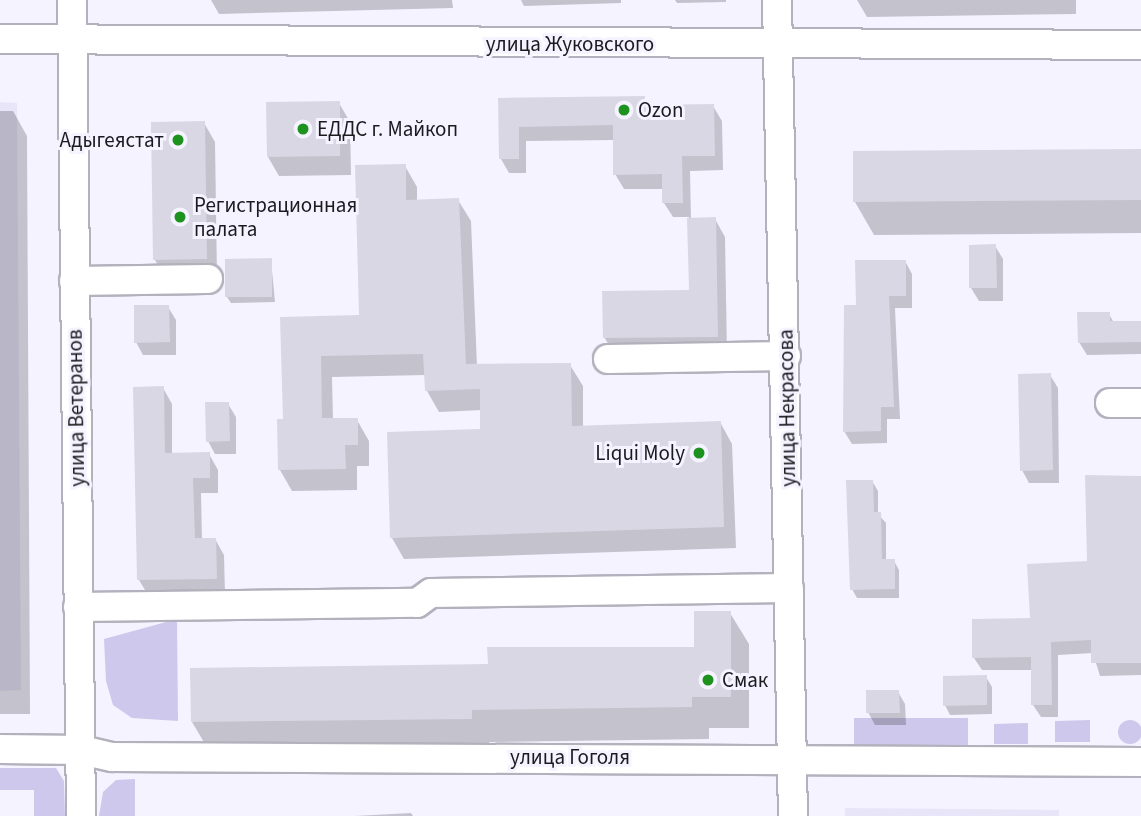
<!DOCTYPE html>
<html>
<head>
<meta charset="utf-8">
<style>
	body { margin:0 }
	#map { position:relative; width:1141px; height:816px; overflow:hidden; background:#f5f3ff; font-family:"Source Sans 3",sans-serif }
	div>[style] { position:absolute }
	[style*='--x'] { left:calc(var(--x)*1px); top:calc(var(--y)*1px); width:calc(var(--w)*1px); rotate:calc(var(--a)*1deg) }
	.built>* { inset:0; background:#e8e5f9 }
	.green>* { inset:0; background:#cec8ec }
	.round { border-radius:50% }
	.shadow>* { inset:0; background:#0003 }
	.building>* { inset:0; background:#d9d7e3 }
	.roads { filter:drop-shadow(2px 0 #b3b1bc) drop-shadow(-2px 0 #b3b1bc) drop-shadow(0 2px #b3b1bc) drop-shadow(0 -2px #b3b1bc) }
	.minor>* { height:28px; margin:-14px; padding:0 14px; transform-origin:14px; border-radius:14px; background:#fff }
	.dots>* { width:19px; height:19px; translate:-50% -50%; box-sizing:border-box; border:4px solid #f5f3ff; border-radius:50% }
	span { translate:-50% -50%; white-space:nowrap; text-align:center; line-height:1.15; -webkit-text-stroke:6px #f5f3ff; paint-order:stroke }
	.street-label { font-size:21px; color:#1b1b1f }
	.poi-label { font-size:21px; color:#1b1b1f }
	.left { translate:0 -50%; text-align:left }
	.right { translate:-100% -50%; text-align:right }
</style>
</head>
<body>
<div id="map">
	<div class="built">
		<i style="clip-path:polygon(0 102px,17px 103px,21px 690px,0 691px)"></i>
		<i style="clip-path:polygon(845px 808px,1059px 810px,1059px 816px,845px 816px)"></i>
	</div>
	<div class="green">
		<i style="clip-path:polygon(177px 619px,178px 721px,132px 718px,113px 705px,106px 681px,104px 639px)"></i>
		<i style="clip-path:polygon(854px 718px,968px 718px,968px 745px,854px 745px)"></i>
		<i class="round" style="left:1118px;top:720px;width:24px;height:24px"></i>
		<i style="clip-path:polygon(1090px 720px,1090px 742px,1055px 742px,1055px 721px)"></i>
		<i style="clip-path:polygon(1028px 723px,1028px 744px,994px 744px,994px 724px)"></i>
		<i style="clip-path:polygon(0 768px,56px 768px,64px 781px,65px 816px,34px 816px,34px 790px,0 790px)"></i>
		<i style="clip-path:polygon(135px 779px,135px 816px,99px 816px,103px 792px,116px 780px)"></i>
	</div>
	<div class="shadow">
		<i style="clip-path:polygon(211px 0,452px 0,453px 8px,219px 14px)"></i>
		<i style="clip-path:polygon(521px 0,621px 0,621px 3px,524px 6px)"></i>
		<i style="clip-path:polygon(675px 0,726px 0,726px 2px,677px 3px)"></i>
		<i style="clip-path:polygon(857px 0,1076px 0,1076px 14px,867px 17px)"></i>
		<i style="clip-path:polygon(644px 98px,649px 107px,713px 106px,722px 121px,723px 170px,690px 171px,691px 220px,715px 219px,725px 237px,727px 354px,615px 355px,604px 337px,690px 292px,689px 217px,673px 217px,664px 203px,664px 189px,624px 189px,615px 174px,615px 140px,526px 141px,526px 173px,509px 173px,501px 159px,500px 100px)"></i>
		<i style="clip-path:polygon(339px 103px,350px 122px,351px 175px,279px 176px,268px 157px)"></i>
		<i style="clip-path:polygon(0 111px,13px 111px,27px 136px,30px 714px,0 714px)"></i>
		<i style="clip-path:polygon(204px 123px,215px 142px,217px 278px,166px 279px,155px 260px)"></i>
		<i style="clip-path:polygon(1141px 151px,1141px 233px,874px 235px,855px 202px)"></i>
		<i style="clip-path:polygon(405px 166px,417px 187px,417px 201px,458px 200px,471px 221px,477px 366px,570px 365px,583px 386px,583px 427px,720px 422px,732px 444px,736px 548px,404px 559px,392px 538px,482px 431px,482px 410px,439px 412px,427px 391px,426px 375px,332px 377px,333px 420px,357px 420px,369px 441px,369px 466px,357px 466px,357px 490px,292px 491px,280px 470px,285px 420px,281px 318px,361px 317px)"></i>
		<i style="clip-path:polygon(995px 246px,1003px 259px,1003px 301px,979px 301px,971px 288px)"></i>
		<i style="clip-path:polygon(271px 260px,275px 302px,231px 303px,227px 297px)"></i>
		<i style="clip-path:polygon(905px 261px,912px 274px,912px 308px,895px 308px,900px 419px,887px 419px,887px 443px,852px 444px,844px 431px,858px 307px)"></i>
		<i style="clip-path:polygon(168px 307px,176px 320px,176px 355px,143px 355px,136px 342px)"></i>
		<i style="clip-path:polygon(1109px 314px,1114px 323px,1141px 323px,1141px 354px,1087px 355px,1079px 342px)"></i>
		<i style="clip-path:polygon(1050px 375px,1058px 388px,1059px 483px,1029px 483px,1022px 470px)"></i>
		<i style="clip-path:polygon(163px 388px,172px 404px,172px 455px,209px 454px,218px 470px,218px 493px,201px 493px,202px 540px,215px 539px,224px 555px,225px 594px,148px 595px,139px 580px)"></i>
		<i style="clip-path:polygon(228px 404px,236px 417px,236px 454px,215px 454px,208px 441px)"></i>
		<i style="clip-path:polygon(1141px 477px,1141px 675px,1100px 676px,1093px 653px,1058px 655px,1058px 717px,1041px 717px,1033px 705px,1033px 670px,982px 670px,974px 658px,1032px 620px,1089px 563px)"></i>
		<i style="clip-path:polygon(872px 481px,878px 491px,878px 514px,886px 523px,886px 561px,894px 561px,899px 570px,899px 598px,857px 598px,852px 589px)"></i>
		<i style="clip-path:polygon(730px 613px,749px 644px,749px 728px,709px 728px,709px 739px,489px 742px,489px 751px,211px 754px,192px 722px,490px 666px,695px 649px)"></i>
		<i style="clip-path:polygon(986px 677px,992px 687px,992px 714px,950px 715px,945px 705px)"></i>
		<i style="clip-path:polygon(898px 692px,905px 704px,906px 725px,875px 725px,868px 712px)"></i>
		<i style="clip-path:polygon(411px 813px,413px 816px,355px 816px)"></i>
	</div>
	<div class="building">
		<i style="clip-path:polygon(645px 96px,645px 105px,714px 104px,715px 156px,682px 156px,683px 203px,662px 203px,662px 174px,613px 175px,613px 125px,519px 127px,519px 159px,499px 159px,498px 98px)"></i>
		<i style="clip-path:polygon(340px 101px,340px 156px,267px 157px,266px 102px)"></i>
		<i style="clip-path:polygon(205px 121px,207px 259px,153px 260px,151px 122px)"></i>
		<i style="clip-path:polygon(1141px 149px,1141px 200px,853px 202px,853px 151px)"></i>
		<i style="clip-path:polygon(406px 164px,406px 200px,459px 198px,466px 364px,571px 363px,572px 426px,721px 421px,724px 527px,390px 538px,387px 432px,480px 429px,480px 389px,425px 391px,423px 354px,321px 356px,322px 418px,358px 418px,358px 445px,345px 445px,346px 469px,278px 470px,277px 419px,283px 419px,280px 317px,359px 315px,355px 165px)"></i>
		<i style="clip-path:polygon(716px 217px,718px 337px,603px 338px,602px 291px,689px 290px,687px 218px)"></i>
		<i style="clip-path:polygon(996px 244px,997px 288px,969px 288px,969px 245px)"></i>
		<i style="clip-path:polygon(272px 258px,272px 297px,225px 297px,225px 259px)"></i>
		<i style="clip-path:polygon(855px 260px,906px 260px,906px 296px,889px 296px,894px 407px,881px 407px,881px 431px,843px 432px,844px 305px,856px 305px)"></i>
		<i style="clip-path:polygon(134px 305px,169px 305px,170px 342px,134px 343px)"></i>
		<i style="clip-path:polygon(1077px 312px,1110px 312px,1110px 321px,1141px 321px,1141px 342px,1078px 343px)"></i>
		<i style="clip-path:polygon(1051px 373px,1053px 470px,1020px 471px,1018px 374px)"></i>
		<i style="clip-path:polygon(164px 386px,165px 453px,210px 452px,210px 478px,193px 478px,195px 538px,216px 538px,217px 579px,137px 580px,133px 387px)"></i>
		<i style="clip-path:polygon(205px 402px,229px 402px,230px 441px,206px 442px)"></i>
		<i style="clip-path:polygon(1085px 475px,1141px 476px,1141px 663px,1091px 663px,1091px 640px,1051px 642px,1052px 705px,1031px 705px,1031px 657px,972px 658px,972px 619px,1030px 618px,1027px 564px,1087px 561px)"></i>
		<i style="clip-path:polygon(846px 480px,873px 480px,874px 512px,881px 512px,882px 559px,895px 559px,895px 589px,850px 590px)"></i>
		<i style="clip-path:polygon(694px 611px,731px 611px,731px 697px,692px 697px,692px 707px,472px 710px,472px 719px,191px 722px,190px 668px,488px 664px,487px 647px,694px 647px)"></i>
		<i style="clip-path:polygon(987px 675px,987px 705px,943px 706px,943px 676px)"></i>
		<i style="clip-path:polygon(866px 690px,899px 690px,900px 713px,866px 713px)"></i>
	</div>
	<div class="roads">
		<div class="minor">
			<i style="--x:72;--y:0;--w:816;--a:89.37"></i>
			<i style="--x:777;--y:0;--w:816;--a:88.88"></i>
			<i style="--x:0;--y:39;--w:1141;--a:0.3"></i>
			<i style="--x:74;--y:281;--w:134;--a:-0.9"></i>
			<i style="--x:608;--y:359;--w:178;--a:-1"></i>
			<i style="--x:1110;--y:403;--w:31;--a:0"></i>
			<i style="--x:78;--y:607;--w:339;--a:-0.7"></i>
			<i style="--x:417;--y:603;--w:17;--a:-36"></i>
			<i style="--x:431;--y:593;--w:358;--a:-0.8"></i>
			<i style="--x:0;--y:749;--w:81;--a:0.7"></i>
			<i style="--x:81;--y:750;--w:32;--a:13"></i>
			<i style="--x:112;--y:757;--w:1029;--a:0.28"></i>
		</div>
	</div>
	<div class="dots">
		<i style="left:624px;top:110px;background:#1e921e"></i>
		<i style="left:303px;top:129px;background:#1e921e"></i>
		<i style="left:178px;top:140px;background:#1e921e"></i>
		<i style="left:180px;top:217px;background:#1e921e"></i>
		<i style="left:699px;top:453px;background:#1e921e"></i>
		<i style="left:708px;top:680px;background:#1e921e"></i>
	</div>
	<div class="street-label">
		<span style="left:570px;top:44px">улица Жуковского</span>
		<span style="left:76px;top:408px;rotate:-91deg">улица Ветеранов</span>
		<span style="left:787px;top:408px;rotate:-91deg">улица Некрасова</span>
		<span style="left:570px;top:757px">улица Гоголя</span>
	</div>
	<div class="poi-label">
		<span class="left" style="left:638px;top:110px">Ozon</span>
		<span class="left" style="left:317px;top:129px">ЕДДС г. Майкоп</span>
		<span class="right" style="left:164px;top:140px">Адыгеястат</span>
		<span class="left" style="left:194px;top:217px">Регистрационная<br>палата</span>
		<span class="right" style="left:685px;top:453px">Liqui Moly</span>
		<span class="left" style="left:722px;top:680px">Смак</span>
	</div>
</div>
</body>
</html>
